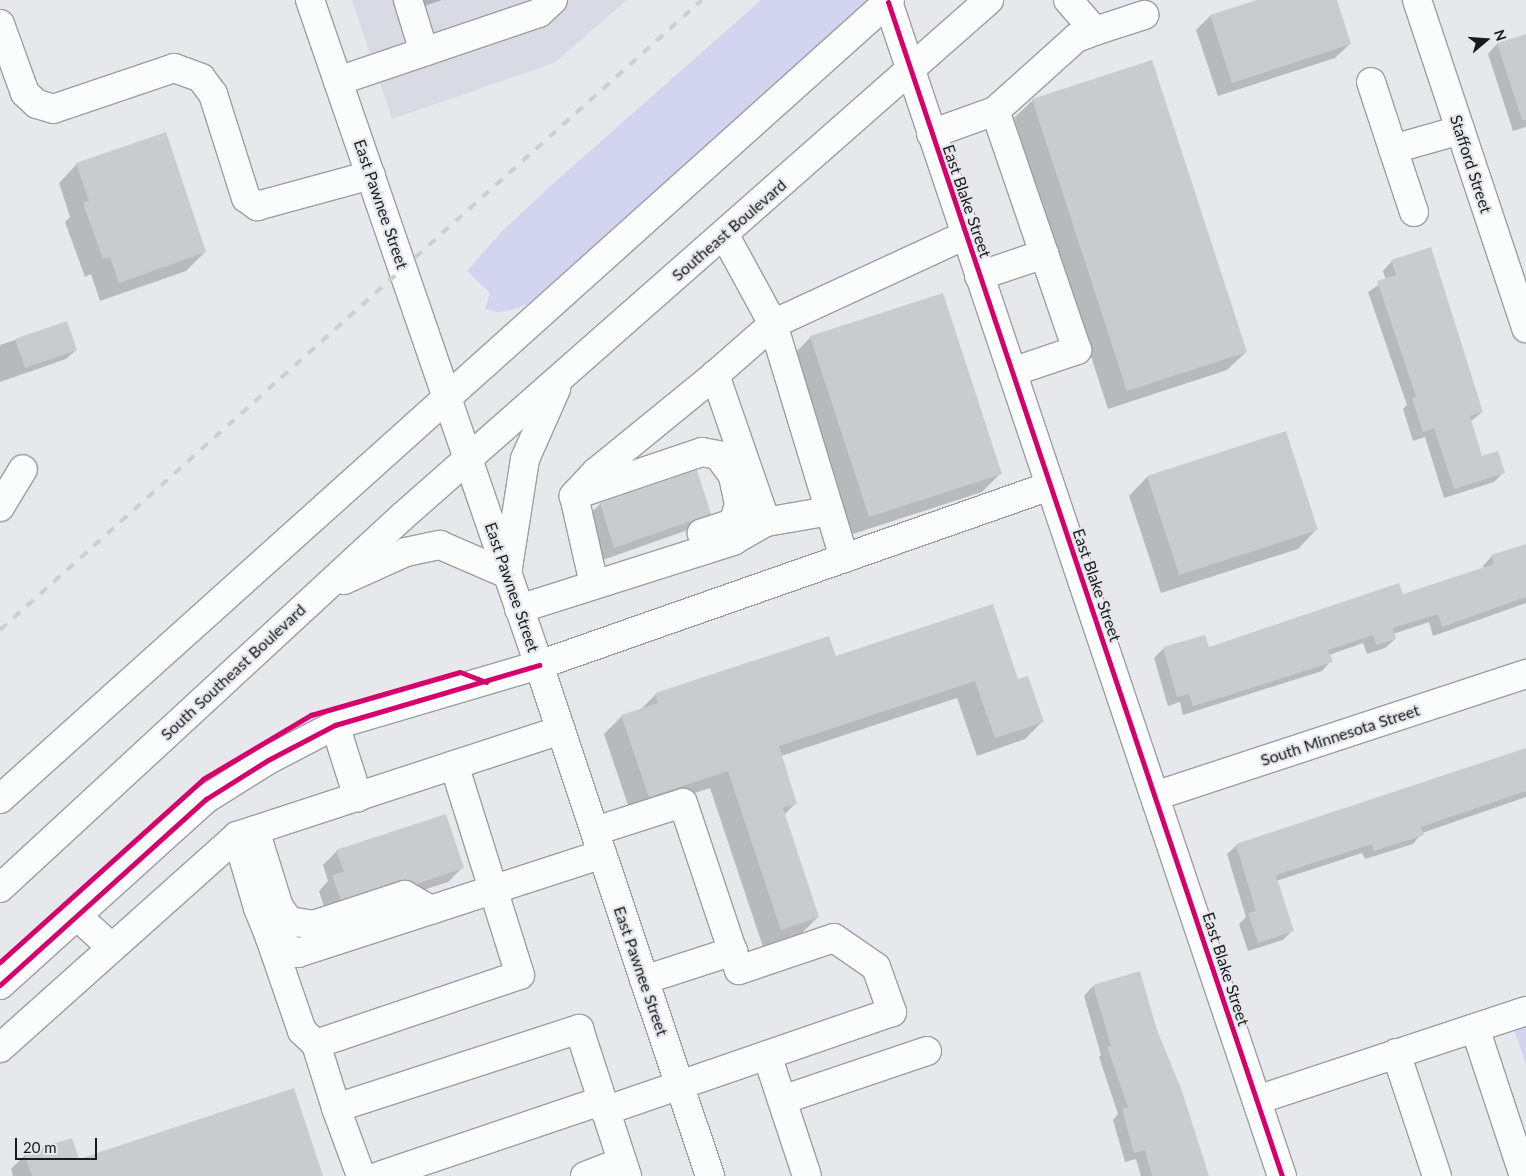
<!DOCTYPE html>
<html>
<head>
<meta charset="utf-8">
<style>
	body { margin:0 }
	#map { position:relative; width:1526px; height:1176px; overflow:hidden; background:#e7e8ec; font-family:Lato,sans-serif }
	div>[style] { position:absolute }
	[style*='--x'] { left:calc(var(--x)*1px); top:calc(var(--y)*1px); width:calc(var(--w)*1px); rotate:calc(var(--a)*1deg) }
	.built>* { inset:0; background:#dadae4 }
	.green>* { inset:0; background:#d2d4f0 }
	.shadow>* { inset:0; background:#0003 }
	.building>* { inset:0; background:#cacbce }
	.roads { filter:drop-shadow(1px 0 #9d9ea1) drop-shadow(-1px 0 #9d9ea1) drop-shadow(0 1px #9d9ea1) drop-shadow(0 -1px #9d9ea1) }
	.minor>* { height:28px; margin:-14px; padding:0 14px; transform-origin:14px; border-radius:14px; background:#fbfcfc }
	.major>* { height:28px; margin:-14px; padding:0 14px; transform-origin:14px; border-radius:14px; background:#fbfcfc }
	.rail>* { height:4px; margin-top:-2px; transform-origin:0; background:repeating-linear-gradient(90deg,#cfcfd0 0 9px,transparent 0 18px) }
	.cycleway>* { height:5px; margin:-2.5px; padding:0 2.5px; transform-origin:2.5px; border-radius:2.5px; background:#d6006c }
	span { translate:-50% -50%; white-space:nowrap; text-align:center; line-height:1.15; -webkit-text-stroke:4.5px #e6e7ed; paint-order:stroke }
	.street-label { font-size:16px; color:#191a1c }
	.north { position:absolute; left:1461px; top:15px; width:50px; height:50px; -webkit-text-stroke:4px #e6e7ed; paint-order:stroke; rotate:72deg; font-size:14px; font-weight:700; line-height:20px; text-align:center; color:#191a1c }
	.north::after { content:''; display:block; margin:auto; width:18px; height:22px; background:#191a1c; clip-path:polygon(50% 0,100% 100%,50% 72%,0 100%) }
	.scale { position:absolute; left:15px; top:1138px; width:82px; height:22px; box-sizing:border-box; border:2px solid #191a1c; border-top:0; padding-left:6px; font-size:15px; line-height:18px; white-space:nowrap; color:#191a1c; -webkit-text-stroke:4px #e6e7ed; paint-order:stroke }
</style>
</head>
<body>
<div id="map">
	<div class="built">
		<i style="clip-path:polygon(352px 0,627px 0,554px 63px,392px 119px)"></i>
	</div>
	<div class="green">
		<i style="clip-path:polygon(761px 0,869px 0,529px 303px,513px 310px,497px 312px,485px 309px,490px 293px,467px 271px,503px 230px,556px 181px)"></i>
		<i style="clip-path:polygon(1526px 1025px,1526px 1065px,1514px 1029px)"></i>
	</div>
	<div class="shadow">
		<i style="clip-path:polygon(403px 0,442px 0,412px 10px)"></i>
		<i style="clip-path:polygon(1261px 0,1335px 0,1350px 44px,1335px 58px,1218px 96px,1196px 30px,1210px 16px)"></i>
		<i style="clip-path:polygon(1526px 35px,1526px 127px,1513px 131px,1488px 54px,1497px 44px)"></i>
		<i style="clip-path:polygon(1033px 100px,1246px 352px,1227px 370px,1108px 409px,1014px 118px)"></i>
		<i style="clip-path:polygon(77px 164px,205px 252px,186px 271px,100px 301px,91px 274px,85px 277px,65px 222px,70px 217px,59px 183px)"></i>
		<i style="clip-path:polygon(1392px 261px,1482px 412px,1470px 422px,1482px 458px,1504px 472px,1494px 482px,1444px 498px,1425px 437px,1413px 441px,1403px 409px,1407px 405px,1368px 292px,1386px 280px,1383px 271px)"></i>
		<i style="clip-path:polygon(66px 323px,76px 350px,66px 359px,0 382px,0 345px)"></i>
		<i style="clip-path:polygon(811px 337px,1001px 473px,982px 492px,850px 535px,792px 356px)"></i>
		<i style="clip-path:polygon(1147px 477px,1316px 530px,1298px 549px,1161px 593px,1129px 496px)"></i>
		<i style="clip-path:polygon(600px 504px,710px 513px,696px 527px,600px 561px,586px 518px)"></i>
		<i style="clip-path:polygon(1526px 545px,1526px 603px,1433px 636px,1429px 622px,1393px 634px,1395px 639px,1385px 648px,1367px 654px,1363px 643px,1329px 655px,1331px 661px,1322px 671px,1183px 715px,1180px 702px,1168px 706px,1154px 658px,1164px 648px,1208px 649px,1402px 596px,1484px 569px,1483px 566px,1492px 556px)"></i>
		<i style="clip-path:polygon(835px 658px,1018px 681px,1043px 721px,1025px 739px,977px 756px,957px 698px,781px 756px,796px 803px,784px 815px,818px 917px,800px 935px,763px 947px,710px 788px,631px 814px,604px 734px,622px 716px,640px 710px,656px 694px)"></i>
		<i style="clip-path:polygon(1526px 749px,1526px 797px,1422px 833px,1413px 844px,1365px 859px,1362px 853px,1276px 881px,1292px 931px,1283px 940px,1248px 951px,1239px 924px,1246px 917px,1227px 854px,1237px 845px)"></i>
		<i style="clip-path:polygon(337px 851px,462px 868px,448px 882px,402px 897px,326px 913px,319px 891px,328px 881px,323px 865px)"></i>
		<i style="clip-path:polygon(1093px 986px,1156px 1030px,1207px 1176px,1141px 1176px,1136px 1159px,1125px 1162px,1113px 1120px,1118px 1114px,1099px 1057px,1101px 1055px,1084px 996px)"></i>
		<i style="clip-path:polygon(25px 1155px,78px 1161px,322px 1176px,13px 1176px,11px 1169px)"></i>
	</div>
	<div class="building">
		<i style="clip-path:polygon(1257px 0,1337px 0,1351px 44px,1232px 83px,1210px 15px)"></i>
		<i style="clip-path:polygon(1526px 34px,1526px 120px,1522px 120px,1497px 43px)"></i>
		<i style="clip-path:polygon(1152px 60px,1247px 352px,1127px 391px,1032px 99px)"></i>
		<i style="clip-path:polygon(166px 132px,206px 252px,119px 283px,110px 257px,103px 259px,83px 203px,89px 201px,76px 163px)"></i>
		<i style="clip-path:polygon(1431px 247px,1483px 412px,1470px 416px,1482px 456px,1498px 451px,1505px 473px,1454px 489px,1434px 428px,1423px 432px,1412px 398px,1416px 397px,1377px 281px,1396px 275px,1391px 260px)"></i>
		<i style="clip-path:polygon(943px 293px,1002px 474px,869px 517px,810px 336px)"></i>
		<i style="clip-path:polygon(67px 321px,77px 350px,25px 368px,15px 339px)"></i>
		<i style="clip-path:polygon(1286px 431px,1318px 530px,1179px 575px,1147px 476px)"></i>
		<i style="clip-path:polygon(697px 470px,711px 514px,614px 548px,600px 503px)"></i>
		<i style="clip-path:polygon(1526px 544px,1526px 597px,1442px 627px,1438px 614px,1393px 628px,1396px 639px,1376px 645px,1373px 635px,1328px 650px,1333px 662px,1223px 697px,1193px 706px,1189px 694px,1177px 697px,1163px 647px,1205px 635px,1209px 647px,1399px 583px,1403px 594px,1494px 564px,1491px 555px)"></i>
		<i style="clip-path:polygon(993px 604px,1018px 679px,1028px 676px,1044px 722px,995px 738px,975px 681px,779px 746px,797px 804px,783px 808px,819px 917px,781px 930px,728px 771px,649px 797px,621px 715px,658px 703px,655px 693px,829px 636px,836px 656px)"></i>
		<i style="clip-path:polygon(1526px 748px,1526px 791px,1421px 827px,1424px 835px,1374px 851px,1372px 844px,1276px 875px,1294px 931px,1258px 943px,1248px 913px,1256px 911px,1236px 844px)"></i>
		<i style="clip-path:polygon(446px 814px,464px 868px,417px 884px,400px 880px,341px 900px,332px 875px,344px 872px,336px 850px)"></i>
		<i style="clip-path:polygon(1140px 971px,1157px 1030px,1182px 1091px,1209px 1176px,1152px 1176px,1145px 1150px,1134px 1153px,1122px 1109px,1128px 1107px,1107px 1047px,1111px 1046px,1093px 985px)"></i>
		<i style="clip-path:polygon(294px 1088px,323px 1176px,32px 1176px,24px 1153px,72px 1138px,79px 1159px)"></i>
	</div>
	<div class="roads">
		<div class="minor">
			<i style="--x:408;--y:0;--w:54;--a:72.9"></i>
			<i style="--x:1068;--y:0;--w:41;--a:48.9"></i>
			<i style="--x:1095;--y:31;--w:52;--a:-18.1"></i>
			<i style="--x:1417;--y:0;--w:346;--a:71.6"></i>
			<i style="--x:888;--y:2;--w:1238;--a:71.45"></i>
			<i style="--x:0;--y:24;--w:73;--a:70.1"></i>
			<i style="--x:25;--y:93;--w:16;--a:43"></i>
			<i style="--x:37;--y:104;--w:17;--a:17"></i>
			<i style="--x:53;--y:109;--w:128;--a:-18.7"></i>
			<i style="--x:174;--y:68;--w:29;--a:20"></i>
			<i style="--x:201;--y:78;--w:20;--a:53"></i>
			<i style="--x:213;--y:94;--w:109;--a:72.4"></i>
			<i style="--x:246;--y:198;--w:14;--a:36"></i>
			<i style="--x:257;--y:206;--w:118;--a:-15.2"></i>
			<i style="--x:338;--y:81;--w:212;--a:-18.7"></i>
			<i style="--x:539;--y:13;--w:19;--a:-43"></i>
			<i style="--x:1371;--y:82;--w:71;--a:71.8"></i>
			<i style="--x:931;--y:134;--w:68;--a:-19.8"></i>
			<i style="--x:1414;--y:212;--w:66;--a:-108.4"></i>
			<i style="--x:1393;--y:149;--w:70;--a:-15.8"></i>
			<i style="--x:724;--y:234;--w:102;--a:61.4"></i>
			<i style="--x:773;--y:324;--w:213;--a:-24.8"></i>
			<i style="--x:979;--y:276;--w:69;--a:-18.7"></i>
			<i style="--x:1012;--y:372;--w:69;--a:-18.7"></i>
			<i style="--x:1077;--y:350;--w:253;--a:-108.9"></i>
			<i style="--x:995;--y:111;--w:109;--a:-42"></i>
			<i style="--x:1076;--y:38;--w:20;--a:-20"></i>
			<i style="--x:715;--y:375;--w:77;--a:-41.3"></i>
			<i style="--x:773;--y:324;--w:245;--a:73.1"></i>
			<i style="--x:575;--y:495;--w:134;--a:-18.7"></i>
			<i style="--x:702;--y:452;--w:16;--a:11"></i>
			<i style="--x:718;--y:455;--w:26;--a:54"></i>
			<i style="--x:733;--y:476;--w:30;--a:78"></i>
			<i style="--x:739;--y:505;--w:19;--a:108"></i>
			<i style="--x:733;--y:523;--w:33;--a:162"></i>
			<i style="--x:574;--y:496;--w:90;--a:77.2"></i>
			<i style="--x:0;--y:507;--w:44;--a:-58.8"></i>
			<i style="--x:766;--y:522;--w:64;--a:-9.9"></i>
			<i style="--x:519;--y:609;--w:225;--a:-17.6"></i>
			<i style="--x:733;--y:541;--w:38;--a:-30"></i>
			<i style="--x:766;--y:522;--w:156;--a:-109.1"></i>
			<i style="--x:715;--y:375;--w:154;--a:140.8"></i>
			<i style="--x:596;--y:472;--w:33;--a:133"></i>
			<i style="--x:335;--y:725;--w:76;--a:72.3"></i>
			<i style="--x:561;--y:730;--w:341;--a:161.9"></i>
			<i style="--x:237;--y:836;--w:75;--a:73.7"></i>
			<i style="--x:258;--y:908;--w:32;--a:68"></i>
			<i style="--x:270;--y:938;--w:32;--a:28"></i>
			<i style="--x:298;--y:953;--w:320;--a:-18"></i>
			<i style="--x:1155;--y:796;--w:391;--a:-18.2"></i>
			<i style="--x:255;--y:830;--w:81;--a:72.7"></i>
			<i style="--x:279;--y:907;--w:17;--a:54"></i>
			<i style="--x:289;--y:921;--w:24;--a:9"></i>
			<i style="--x:313;--y:925;--w:97;--a:-18.1"></i>
			<i style="--x:405;--y:895;--w:30;--a:30"></i>
			<i style="--x:595;--y:831;--w:92;--a:-17.7"></i>
			<i style="--x:683;--y:803;--w:176;--a:71.5"></i>
			<i style="--x:739;--y:970;--w:100;--a:-18.6"></i>
			<i style="--x:834;--y:938;--w:51;--a:34.6"></i>
			<i style="--x:876;--y:967;--w:48;--a:70.4"></i>
			<i style="--x:892;--y:1012;--w:304;--a:161"></i>
			<i style="--x:77;--y:916;--w:47;--a:42.4"></i>
			<i style="--x:270;--y:938;--w:98;--a:71"></i>
			<i style="--x:302;--y:1031;--w:19;--a:43"></i>
			<i style="--x:316;--y:1044;--w:215;--a:-18.7"></i>
			<i style="--x:520;--y:975;--w:220;--a:-107.4"></i>
			<i style="--x:644;--y:980;--w:94;--a:-18"></i>
			<i style="--x:0;--y:985;--w:278;--a:-42.1"></i>
			<i style="--x:206;--y:799;--w:73;--a:-32.2"></i>
			<i style="--x:268;--y:760;--w:76;--a:-27.6"></i>
			<i style="--x:335;--y:725;--w:213;--a:-16.4"></i>
			<i style="--x:539;--y:665;--w:541;--a:-19.31"></i>
			<i style="--x:1475;--y:1028;--w:156;--a:71.7"></i>
			<i style="--x:316;--y:1044;--w:67;--a:72.6"></i>
			<i style="--x:0;--y:1048;--w:318;--a:-41.8"></i>
			<i style="--x:1396;--y:1053;--w:130;--a:71.6"></i>
			<i style="--x:767;--y:1055;--w:127;--a:71.7"></i>
			<i style="--x:782;--y:1100;--w:153;--a:-18.7"></i>
			<i style="--x:1257;--y:1100;--w:283;--a:-18.3"></i>
			<i style="--x:361;--y:1176;--w:72;--a:-110.2"></i>
			<i style="--x:336;--y:1108;--w:256;--a:-18"></i>
			<i style="--x:579;--y:1029;--w:155;--a:71.9"></i>
			<i style="--x:379;--y:1176;--w:234;--a:-18.7"></i>
			<i style="--x:585;--y:1176;--w:40;--a:-21"></i>
		</div>
		<div class="major">
			<i style="--x:310;--y:0;--w:703;--a:71"></i>
			<i style="--x:539;--y:665;--w:539;--a:71.5"></i>
			<i style="--x:344;--y:580;--w:68;--a:-24.3"></i>
			<i style="--x:406;--y:552;--w:35;--a:-12"></i>
			<i style="--x:440;--y:545;--w:73;--a:23.4"></i>
			<i style="--x:507;--y:574;--w:116;--a:-81.1"></i>
			<i style="--x:525;--y:459;--w:77;--a:-66.1"></i>
			<i style="--x:0;--y:799;--w:1196;--a:-41.92"></i>
			<i style="--x:0;--y:888;--w:548;--a:-42.71"></i>
			<i style="--x:403;--y:516;--w:781;--a:-41.37"></i>
		</div>
	</div>
	<div class="rail">
		<i style="--x:0;--y:630;--w:943;--a:-41.91"></i>
	</div>
	<div class="cycleway">
		<i style="--x:888;--y:2;--w:1238;--a:71.45"></i>
		<i style="--x:0;--y:962;--w:273;--a:-42"></i>
		<i style="--x:203;--y:779;--w:126;--a:-30.7"></i>
		<i style="--x:311;--y:715;--w:155;--a:-16.1"></i>
		<i style="--x:460;--y:672;--w:28;--a:21"></i>
		<i style="--x:0;--y:985;--w:278;--a:-42.1"></i>
		<i style="--x:206;--y:799;--w:73;--a:-32.2"></i>
		<i style="--x:268;--y:760;--w:76;--a:-27.6"></i>
		<i style="--x:335;--y:725;--w:213;--a:-16.4"></i>
	</div>
	<div class="street-label">
		<span style="left:1471px;top:164px;rotate:72deg">Stafford Street</span>
		<span style="left:967px;top:201px;rotate:71deg">East Blake Street</span>
		<span style="left:381px;top:204px;rotate:71deg">East Pawnee Street</span>
		<span style="left:729px;top:230px;rotate:-41deg">Southeast Boulevard</span>
		<span style="left:1097px;top:585px;rotate:71deg">East Blake Street</span>
		<span style="left:512px;top:587px;rotate:71deg">East Pawnee Street</span>
		<span style="left:233px;top:672px;rotate:-43deg">South Southeast Boulevard</span>
		<span style="left:1340px;top:735px;rotate:-18deg">South Minnesota Street</span>
		<span style="left:1226px;top:969px;rotate:72deg">East Blake Street</span>
		<span style="left:641px;top:971px;rotate:71deg">East Pawnee Street</span>
	</div>
	<div class="north">N</div>
	<div class="scale">20 m</div>
</div>
</body>
</html>
